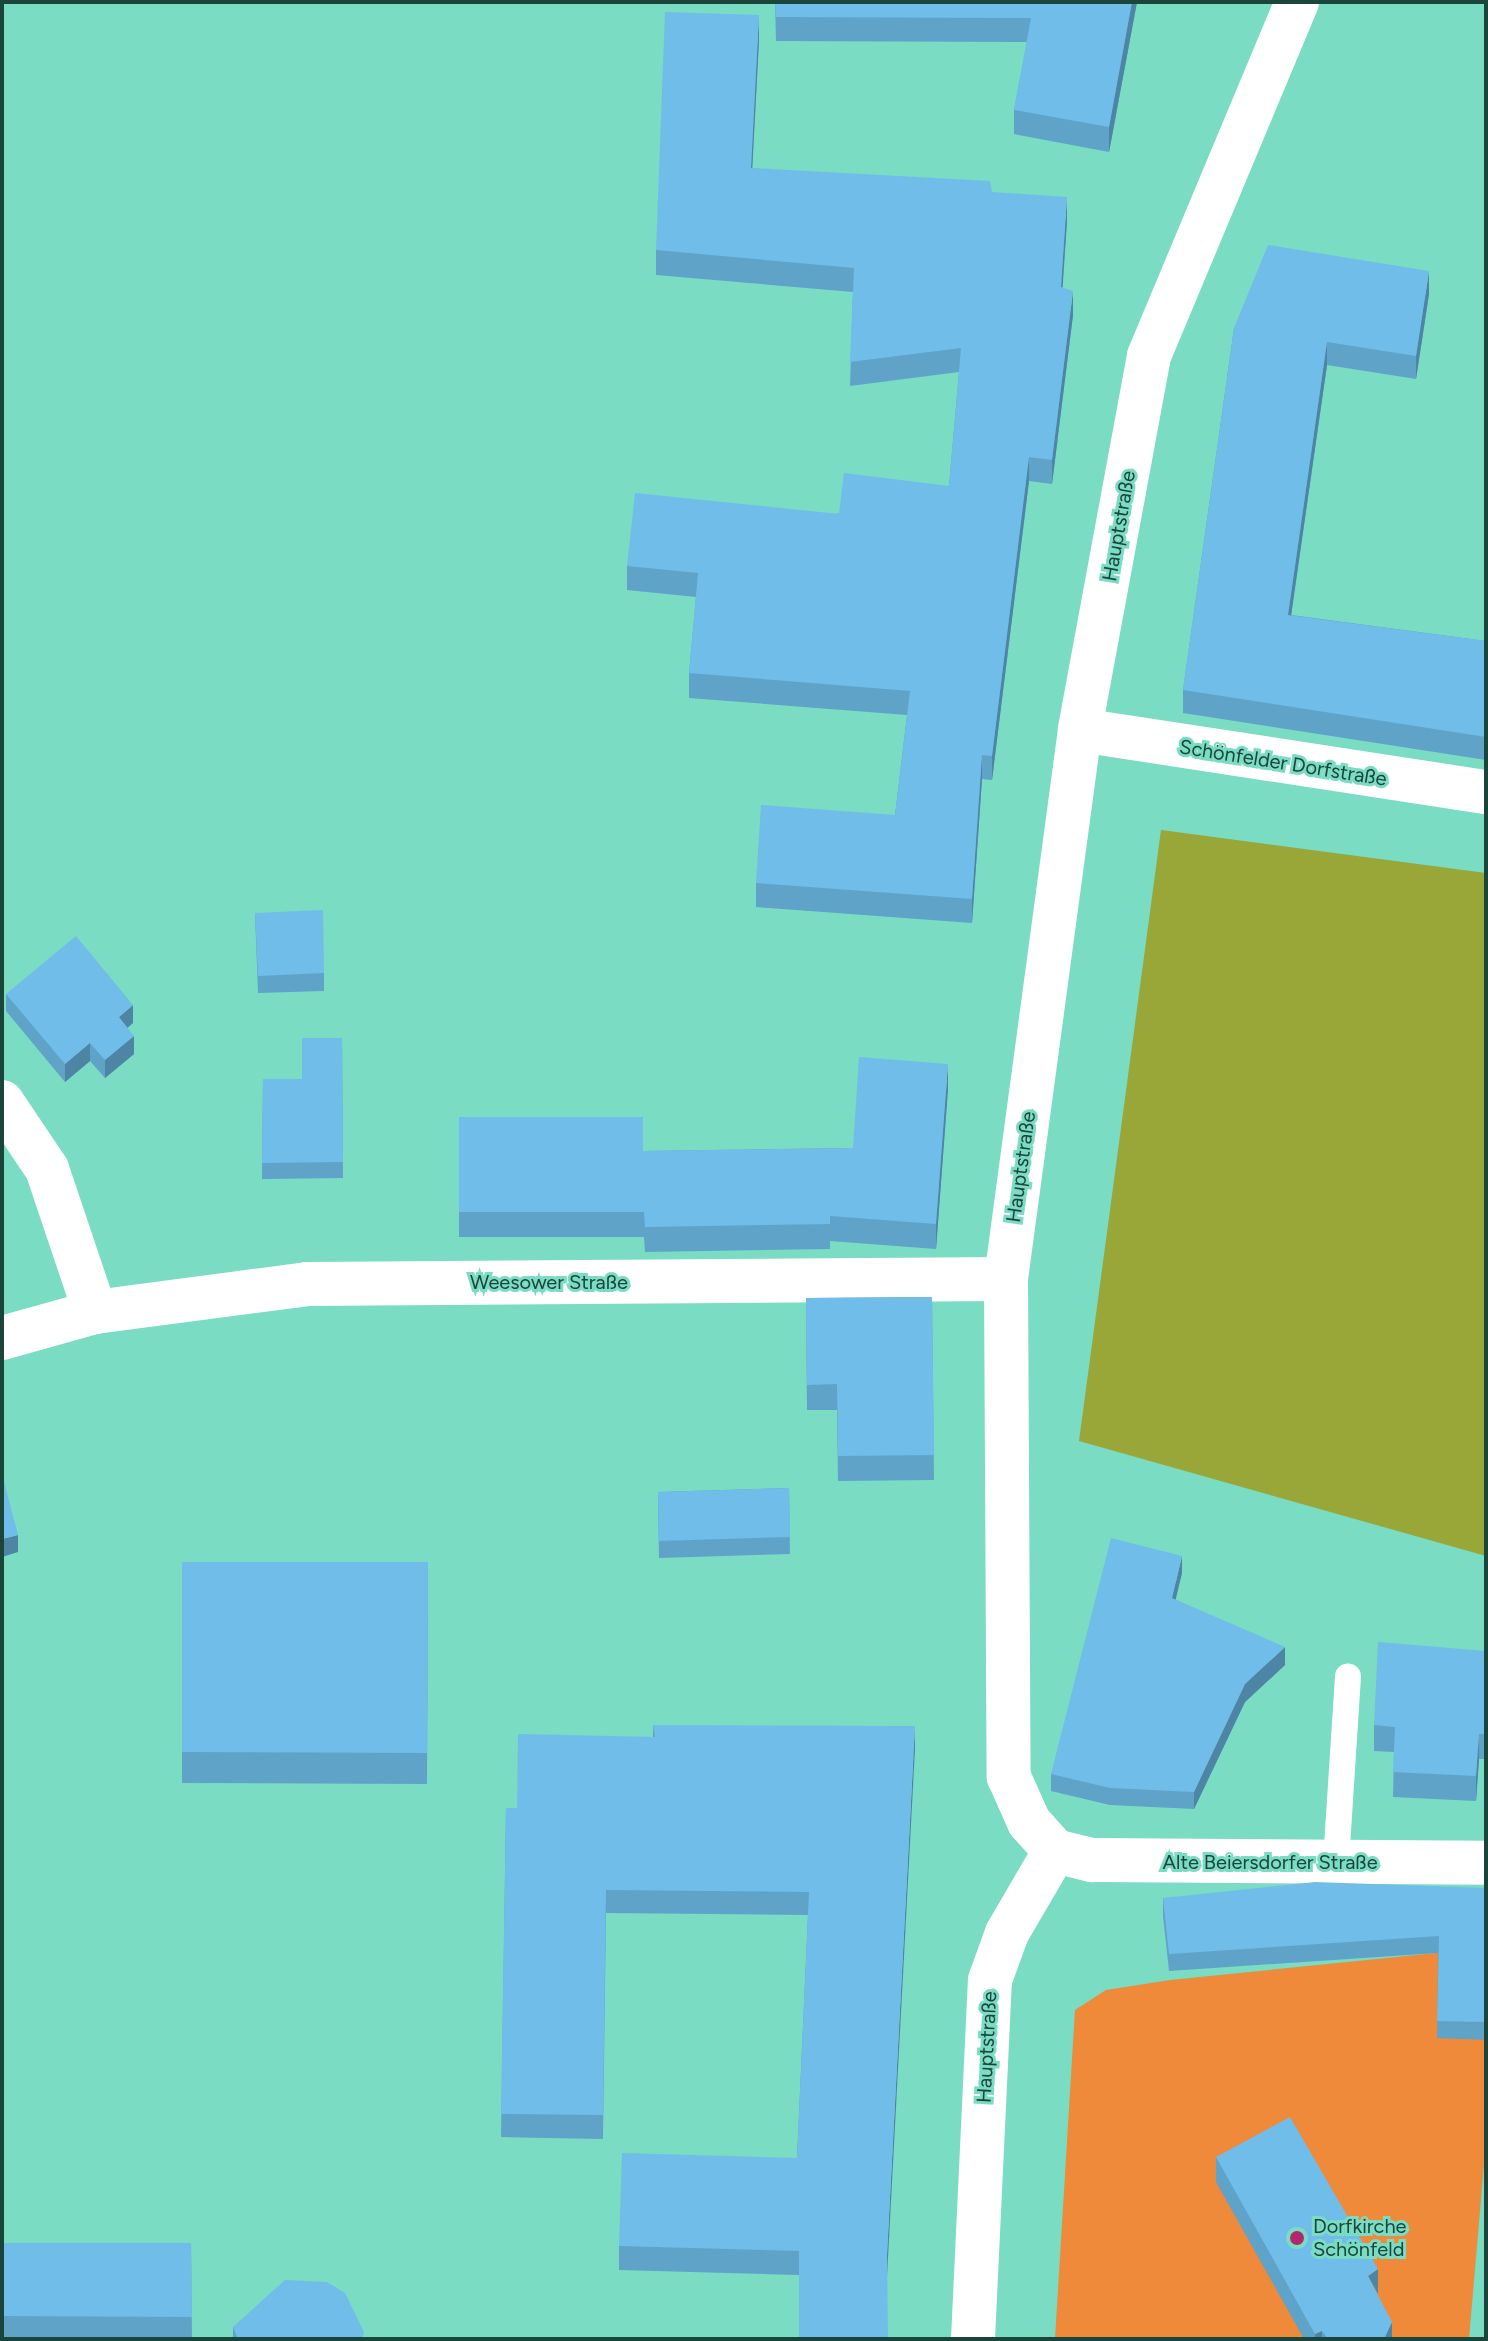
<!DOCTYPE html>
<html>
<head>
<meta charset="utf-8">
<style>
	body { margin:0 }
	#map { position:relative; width:1488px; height:2341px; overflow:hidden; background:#79dcc3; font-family:Figtree,sans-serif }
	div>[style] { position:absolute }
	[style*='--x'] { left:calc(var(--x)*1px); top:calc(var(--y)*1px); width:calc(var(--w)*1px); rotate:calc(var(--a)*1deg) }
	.green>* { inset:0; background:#ee8a39 }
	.water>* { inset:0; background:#99a638 }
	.lane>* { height:26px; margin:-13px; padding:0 13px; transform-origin:13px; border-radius:13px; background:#fff }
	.street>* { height:44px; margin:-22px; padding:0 22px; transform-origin:22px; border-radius:22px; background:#fff }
	.secondary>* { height:44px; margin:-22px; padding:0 22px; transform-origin:22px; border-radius:22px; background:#fff }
	.wall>* { inset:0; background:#60a3c9 }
	.shaded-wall>* { inset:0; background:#4e84a4 }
	.building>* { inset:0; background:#70bdea }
	.dots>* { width:22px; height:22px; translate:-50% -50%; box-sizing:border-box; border:4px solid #79dcc3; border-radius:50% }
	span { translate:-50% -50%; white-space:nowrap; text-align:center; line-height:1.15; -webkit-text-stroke:6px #79dcc3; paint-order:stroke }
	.street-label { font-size:20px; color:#1b453b }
	.poi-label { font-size:20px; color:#1b453b }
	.left { translate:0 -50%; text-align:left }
	.frame { position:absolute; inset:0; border:4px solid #1b453b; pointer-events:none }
</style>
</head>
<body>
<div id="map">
	<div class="green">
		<i style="clip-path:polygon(1486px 1948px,1486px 2141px,1469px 2339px,1055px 2339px,1075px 2010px,1106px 1990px,1170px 1980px)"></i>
	</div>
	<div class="water">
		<i style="clip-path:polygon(1161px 830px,1486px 873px,1486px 1556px,1079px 1441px)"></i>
	</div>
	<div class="lane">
		<i style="--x:1336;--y:1862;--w:186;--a:-86.3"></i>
	</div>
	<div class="street">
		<i style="--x:1080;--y:730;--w:411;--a:8.7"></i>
		<i style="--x:973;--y:2339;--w:359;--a:-87.3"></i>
		<i style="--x:990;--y:1980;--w:50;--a:-70.1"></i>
		<i style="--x:1007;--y:1933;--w:95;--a:-59.7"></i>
	</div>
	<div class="secondary">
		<i style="--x:1297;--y:2;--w:384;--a:112.7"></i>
		<i style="--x:1149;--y:356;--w:380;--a:100.5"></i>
		<i style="--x:1080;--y:730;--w:554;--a:97.68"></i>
		<i style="--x:1006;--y:1279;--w:498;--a:89.7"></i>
		<i style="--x:1009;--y:1777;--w:49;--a:66"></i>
		<i style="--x:1029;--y:1822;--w:39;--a:48"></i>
		<i style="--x:1055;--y:1851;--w:38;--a:14"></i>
		<i style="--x:1092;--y:1860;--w:394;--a:0.4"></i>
		<i style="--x:2;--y:1102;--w:81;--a:56.1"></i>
		<i style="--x:47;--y:1169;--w:151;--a:71.4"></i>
		<i style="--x:2;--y:1338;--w:97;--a:-15.6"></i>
		<i style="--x:95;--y:1312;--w:214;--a:-7.5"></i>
		<i style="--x:307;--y:1284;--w:699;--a:-0.41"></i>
	</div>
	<div class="wall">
		<i style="clip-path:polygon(775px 2px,1137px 2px,1109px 152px,1014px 134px,1014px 110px,1027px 42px,776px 41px)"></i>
		<i style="clip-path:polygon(759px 40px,752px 168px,992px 192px,1067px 221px,1062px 288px,1073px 315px,1052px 484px,1029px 481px,992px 780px,982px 779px,972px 923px,756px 907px,756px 883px,895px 815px,907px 715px,689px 698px,689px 673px,696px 597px,627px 590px,627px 566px,949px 486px,959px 372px,850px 386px,853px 292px,656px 275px,656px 250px)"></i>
		<i style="clip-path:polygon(1429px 294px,1416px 379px,1327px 365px,1291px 615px,1486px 641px,1486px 760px,1183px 713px,1183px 690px,1234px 328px)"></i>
		<i style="clip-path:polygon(255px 913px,324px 973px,324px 991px,258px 993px)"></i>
		<i style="clip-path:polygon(6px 994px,133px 1023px,127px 1028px,134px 1054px,105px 1078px,90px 1061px,65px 1082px,6px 1011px)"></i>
		<i style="clip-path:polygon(342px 1038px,343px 1178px,262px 1179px,263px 1079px,302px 1079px)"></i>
		<i style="clip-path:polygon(948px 1089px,936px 1249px,830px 1241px,830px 1249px,645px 1252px,644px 1237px,459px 1237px,459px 1117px,643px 1151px,853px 1148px)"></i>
		<i style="clip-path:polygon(932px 1297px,934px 1480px,838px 1481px,837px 1410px,807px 1410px,806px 1298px)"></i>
		<i style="clip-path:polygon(789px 1488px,790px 1554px,659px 1558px,658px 1492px)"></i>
		<i style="clip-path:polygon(182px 1562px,428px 1562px,427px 1784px,182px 1783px)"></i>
		<i style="clip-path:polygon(1182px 1573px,1175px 1599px,1285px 1665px,1245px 1702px,1194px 1809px,1110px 1805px,1051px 1791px,1051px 1774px)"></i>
		<i style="clip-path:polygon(1486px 1651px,1486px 1759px,1479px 1759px,1476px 1801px,1393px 1797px,1394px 1752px,1374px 1751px,1374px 1725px)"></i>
		<i style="clip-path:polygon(653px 1725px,915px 1749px,799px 2275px,619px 2270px,619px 2246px,797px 2158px,808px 1915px,606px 1913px,603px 2139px,501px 2137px,506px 1808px,517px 1808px,653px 1737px)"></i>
		<i style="clip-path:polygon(1486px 1888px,1486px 2040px,1437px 2038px,1438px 1953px,1169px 1971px,1163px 1916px,1163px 1898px)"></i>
		<i style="clip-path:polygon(1216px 2157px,1378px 2295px,1392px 2339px,1304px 2339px,1216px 2182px)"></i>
		<i style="clip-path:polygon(2px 2243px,191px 2243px,192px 2339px,2px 2339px)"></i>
		<i style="clip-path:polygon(233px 2327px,364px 2339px,233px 2339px)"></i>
	</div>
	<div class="shaded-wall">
		<i style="clip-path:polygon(1132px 2px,1137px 2px,1109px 152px,1109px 127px)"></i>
		<i style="clip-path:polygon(759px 15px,759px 40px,751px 193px,751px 168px)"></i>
		<i style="clip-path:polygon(1067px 197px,1067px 221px,1061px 312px,1061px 287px)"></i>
		<i style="clip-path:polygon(1429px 271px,1429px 294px,1416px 379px,1416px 356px)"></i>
		<i style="clip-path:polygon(1073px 291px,1073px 315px,1052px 484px,1052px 460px)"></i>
		<i style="clip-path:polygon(1327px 342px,1327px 365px,1288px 637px,1288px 615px)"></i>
		<i style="clip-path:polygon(1029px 457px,1029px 481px,992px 780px,992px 756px)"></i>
		<i style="clip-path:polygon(982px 755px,982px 779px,972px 923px,972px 899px)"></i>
		<i style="clip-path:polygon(133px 1005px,133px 1023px,119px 1035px,119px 1017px)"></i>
		<i style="clip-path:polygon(134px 1036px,134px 1054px,105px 1078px,105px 1060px)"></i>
		<i style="clip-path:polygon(90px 1043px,90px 1061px,65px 1082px,65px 1064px)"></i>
		<i style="clip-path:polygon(948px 1064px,948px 1089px,936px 1249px,936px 1224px)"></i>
		<i style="clip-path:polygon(18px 1535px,18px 1552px,2px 1557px,2px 1539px)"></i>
		<i style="clip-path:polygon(1182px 1556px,1182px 1573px,1172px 1615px,1172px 1598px)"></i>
		<i style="clip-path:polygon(1285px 1647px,1285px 1665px,1245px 1702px,1194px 1809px,1194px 1792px,1245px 1684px)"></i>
		<i style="clip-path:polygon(915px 1726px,915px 1749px,887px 2277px,887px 2254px)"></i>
		<i style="clip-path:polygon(1479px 1734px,1479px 1759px,1476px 1801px,1476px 1776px)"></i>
		<i style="clip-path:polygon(1378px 2269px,1378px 2294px,1368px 2276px)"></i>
		<i style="clip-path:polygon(1392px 2322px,1392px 2339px,1384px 2339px)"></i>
		<i style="clip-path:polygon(1322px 2331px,1322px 2339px,1315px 2339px,1315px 2334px)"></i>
	</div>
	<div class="building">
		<i style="clip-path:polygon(775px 2px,1132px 2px,1109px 127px,1014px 110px,1031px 18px,776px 17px)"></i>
		<i style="clip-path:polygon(665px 12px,759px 15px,751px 168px,990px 181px,992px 192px,1067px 197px,1061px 287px,1073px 291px,1052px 460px,1029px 457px,992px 756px,982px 755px,972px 899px,756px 883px,761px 805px,895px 815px,910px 691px,689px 673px,698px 573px,627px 566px,635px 493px,839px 514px,844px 473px,949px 486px,961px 348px,850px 362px,854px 268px,656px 250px)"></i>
		<i style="clip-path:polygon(1268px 245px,1429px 271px,1416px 356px,1327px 342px,1288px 615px,1486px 641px,1486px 737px,1183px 690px,1234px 328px)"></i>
		<i style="clip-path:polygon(323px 910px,324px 973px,258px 976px,255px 913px)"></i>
		<i style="clip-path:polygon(76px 936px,133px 1005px,119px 1017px,134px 1036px,105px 1060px,90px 1043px,65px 1064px,6px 994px)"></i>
		<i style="clip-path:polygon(302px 1038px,342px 1038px,343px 1162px,262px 1163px,263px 1079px,302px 1079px)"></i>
		<i style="clip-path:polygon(859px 1057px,948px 1064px,936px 1224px,830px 1216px,830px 1224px,645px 1227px,644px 1212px,459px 1212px,459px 1117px,643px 1117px,643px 1151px,853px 1148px)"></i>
		<i style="clip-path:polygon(932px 1297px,934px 1455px,838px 1456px,837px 1384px,807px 1385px,806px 1298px)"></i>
		<i style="clip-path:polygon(2px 1474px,18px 1535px,2px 1539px)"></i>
		<i style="clip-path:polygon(789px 1488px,790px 1537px,659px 1541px,658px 1492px)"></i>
		<i style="clip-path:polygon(1111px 1538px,1182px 1556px,1172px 1598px,1285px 1647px,1245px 1684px,1194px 1792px,1110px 1788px,1051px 1774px)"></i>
		<i style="clip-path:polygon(182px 1562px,428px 1562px,427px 1753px,182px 1752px)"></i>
		<i style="clip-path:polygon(1378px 1642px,1486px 1651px,1486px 1734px,1479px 1734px,1476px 1776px,1393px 1772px,1395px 1727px,1374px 1725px)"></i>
		<i style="clip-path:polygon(653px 1725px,915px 1726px,887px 2254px,888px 2339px,799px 2339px,799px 2251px,619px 2246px,622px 2153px,797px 2158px,809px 1892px,606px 1890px,603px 2115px,501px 2114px,506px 1808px,517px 1808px,518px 1734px,655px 1737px)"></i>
		<i style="clip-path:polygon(1315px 1882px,1486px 1888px,1486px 2022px,1437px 2021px,1439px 1936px,1169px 1954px,1163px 1898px)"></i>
		<i style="clip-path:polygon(1290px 2117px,1378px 2269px,1368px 2276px,1392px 2322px,1384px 2339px,1328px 2339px,1322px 2331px,1315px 2334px,1216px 2157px)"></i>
		<i style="clip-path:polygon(2px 2243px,191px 2243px,192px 2317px,2px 2316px)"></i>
		<i style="clip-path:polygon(285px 2280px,327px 2282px,345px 2293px,364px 2332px,362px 2339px,238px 2339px,233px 2327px)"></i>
	</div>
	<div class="dots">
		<i style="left:1297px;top:2238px;background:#b1296b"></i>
	</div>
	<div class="street-label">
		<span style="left:1119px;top:526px;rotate:-80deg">Hauptstraße</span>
		<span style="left:1283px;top:763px;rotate:9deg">Schönfelder Dorfstraße</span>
		<span style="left:1021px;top:1167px;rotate:-82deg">Hauptstraße</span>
		<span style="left:549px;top:1282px">Weesower Straße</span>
		<span style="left:1270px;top:1862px">Alte Beiersdorfer Straße</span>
		<span style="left:987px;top:2047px;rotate:-87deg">Hauptstraße</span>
	</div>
	<div class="poi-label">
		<span class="left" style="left:1313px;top:2238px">Dorfkirche<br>Schönfeld</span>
	</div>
	<div class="frame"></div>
</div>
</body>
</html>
